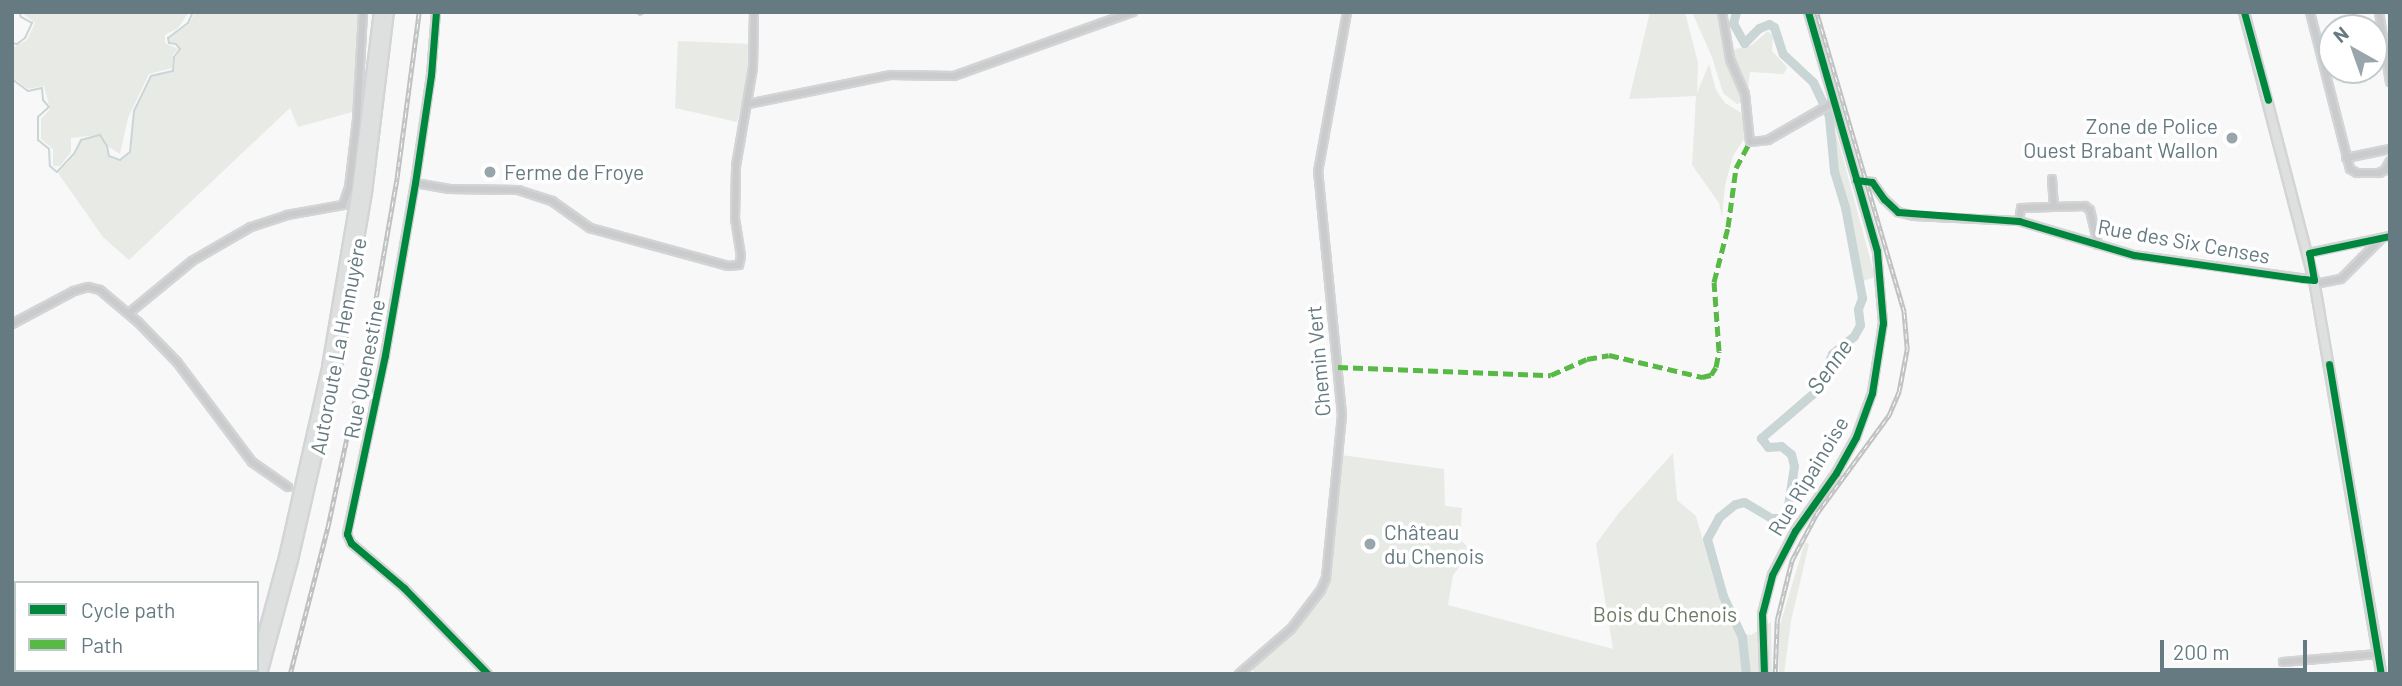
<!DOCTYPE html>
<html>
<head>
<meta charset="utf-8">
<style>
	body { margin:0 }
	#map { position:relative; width:2402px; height:686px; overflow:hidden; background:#f8f8f8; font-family:Barlow,sans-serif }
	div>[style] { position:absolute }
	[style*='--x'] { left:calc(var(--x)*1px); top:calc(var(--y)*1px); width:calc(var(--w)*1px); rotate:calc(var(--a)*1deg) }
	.green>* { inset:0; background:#e8eae6 }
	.stream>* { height:2px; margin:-1px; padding:0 1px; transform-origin:1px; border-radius:1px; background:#cad5d6 }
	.river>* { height:9px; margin:-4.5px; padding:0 4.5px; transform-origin:4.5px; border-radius:4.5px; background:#cad5d6 }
	.roads { filter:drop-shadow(2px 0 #d3d4d5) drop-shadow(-2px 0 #d3d4d5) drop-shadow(0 2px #d3d4d5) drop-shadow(0 -2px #d3d4d5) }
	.minor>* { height:6px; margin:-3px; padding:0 3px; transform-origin:3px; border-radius:3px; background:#c9cbcc }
	.major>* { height:8px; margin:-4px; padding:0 4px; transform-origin:4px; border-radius:4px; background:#dedfdf }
	.highway>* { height:10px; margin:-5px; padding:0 5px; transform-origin:5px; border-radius:5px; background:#dedfdf }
	.rail>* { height:4.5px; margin-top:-2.25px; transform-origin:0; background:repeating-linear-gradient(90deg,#fff 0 5px,#c0c2c2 0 10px); box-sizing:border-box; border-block:2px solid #c0c2c2 }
	.quiet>* { height:5px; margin-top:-2.5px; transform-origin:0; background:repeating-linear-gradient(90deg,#58b947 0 10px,transparent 0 15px) }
	.cycleway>* { height:7px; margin:-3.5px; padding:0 3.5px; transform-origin:3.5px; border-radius:3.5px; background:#00873e }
	.dots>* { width:19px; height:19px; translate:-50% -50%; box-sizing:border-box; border:4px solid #fff; border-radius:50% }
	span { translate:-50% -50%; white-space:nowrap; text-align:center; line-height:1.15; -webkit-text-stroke:7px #fff; paint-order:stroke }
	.poi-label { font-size:21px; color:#657a81 }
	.right { translate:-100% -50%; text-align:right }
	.left { translate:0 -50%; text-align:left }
	.street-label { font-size:21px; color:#657a81 }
	.park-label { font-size:21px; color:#6c7a64 }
	.water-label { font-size:23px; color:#60797b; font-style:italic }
	.frame { position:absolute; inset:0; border:14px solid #657a81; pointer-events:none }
	.legend { position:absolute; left:14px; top:581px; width:245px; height:91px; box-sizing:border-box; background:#fff; border:2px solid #c1cacd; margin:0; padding:9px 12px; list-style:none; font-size:21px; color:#657a81 }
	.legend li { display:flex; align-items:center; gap:14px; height:35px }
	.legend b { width:35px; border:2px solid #c1cacd }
	.north { position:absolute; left:2318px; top:14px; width:70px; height:70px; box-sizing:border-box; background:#fff; border:2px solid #c1cacd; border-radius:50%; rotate:320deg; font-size:19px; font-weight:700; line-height:28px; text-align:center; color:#657a81 }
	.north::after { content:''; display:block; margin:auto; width:24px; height:32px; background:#98a6ab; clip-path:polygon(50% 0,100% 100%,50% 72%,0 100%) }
	.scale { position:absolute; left:2160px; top:640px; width:147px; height:32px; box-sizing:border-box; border:4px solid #657a81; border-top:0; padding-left:9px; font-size:21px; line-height:24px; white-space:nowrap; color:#657a81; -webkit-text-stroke:5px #fff; paint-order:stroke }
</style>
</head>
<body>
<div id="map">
	<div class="green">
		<i style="clip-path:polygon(21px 12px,189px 12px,178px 28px,165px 35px,165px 43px,178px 49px,173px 55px,172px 68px,149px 74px,128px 118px,120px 154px,109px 147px,99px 135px,107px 145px,109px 157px,120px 161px,131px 152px,134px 112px,152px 77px,174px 71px,175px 58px,181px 49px,177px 43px,169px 42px,169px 38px,189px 24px,195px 12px,361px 12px,356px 111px,298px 127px,290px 108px,129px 260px,103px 237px,58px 173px,75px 155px,81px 140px,99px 135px,71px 138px,71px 152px,60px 166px,53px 166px,53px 149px,41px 139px,41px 119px,50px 109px,44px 86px,28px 89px,12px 77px,12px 48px,27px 40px,35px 23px)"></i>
		<i style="clip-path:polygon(1650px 12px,1685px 12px,1698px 63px,1697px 93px,1709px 64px,1716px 90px,1725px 103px,1743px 114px,1744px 139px,1733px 156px,1725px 185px,1722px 218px,1719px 203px,1692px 165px,1696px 96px,1629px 99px)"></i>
		<i style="clip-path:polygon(1692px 12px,1719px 12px,1743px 102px,1737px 104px,1723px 93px,1712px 57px)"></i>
		<i style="clip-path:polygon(1768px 31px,1773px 36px,1772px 51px,1787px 67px,1784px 74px,1750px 72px,1748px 89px,1732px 50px,1752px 45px)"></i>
		<i style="clip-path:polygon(678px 41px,751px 44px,750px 68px,737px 122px,675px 108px)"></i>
		<i style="clip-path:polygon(1836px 132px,1875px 277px,1860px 282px,1836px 172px)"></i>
		<i style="clip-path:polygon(1673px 453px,1677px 500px,1696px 516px,1718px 594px,1736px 633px,1751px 635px,1771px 622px,1772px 674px,1256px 674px,1251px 669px,1288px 638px,1321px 598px,1327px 586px,1341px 455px,1444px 469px,1445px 506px,1462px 508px,1460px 540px,1466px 545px,1468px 556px,1453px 575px,1448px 605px,1613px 649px,1596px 544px,1618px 514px)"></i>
		<i style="clip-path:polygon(1805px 542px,1809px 544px,1791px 621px,1784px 674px,1779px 674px,1779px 628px)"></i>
	</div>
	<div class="stream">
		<i style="--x:635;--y:12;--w:6;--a:31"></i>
		<i style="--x:640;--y:15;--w:7;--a:-27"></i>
		<i style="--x:12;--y:43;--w:5;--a:11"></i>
		<i style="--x:17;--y:44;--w:10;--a:-37"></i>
		<i style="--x:25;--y:38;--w:17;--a:-65"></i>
		<i style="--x:32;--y:23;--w:13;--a:-151"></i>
		<i style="--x:21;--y:17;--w:5;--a:-112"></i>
		<i style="--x:12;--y:79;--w:20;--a:37"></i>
		<i style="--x:28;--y:91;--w:14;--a:-12"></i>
		<i style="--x:42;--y:88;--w:12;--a:85"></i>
		<i style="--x:43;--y:100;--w:9;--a:49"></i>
		<i style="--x:49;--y:107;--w:15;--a:138"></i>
		<i style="--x:38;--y:117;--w:23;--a:90"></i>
		<i style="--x:38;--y:140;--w:14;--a:39"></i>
		<i style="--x:49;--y:149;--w:17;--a:87"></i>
		<i style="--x:50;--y:166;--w:9;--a:41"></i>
		<i style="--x:57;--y:172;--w:25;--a:-47"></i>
		<i style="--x:74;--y:154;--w:16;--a:-63"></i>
		<i style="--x:81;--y:140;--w:20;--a:-15"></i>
		<i style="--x:100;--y:135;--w:13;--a:58"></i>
		<i style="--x:107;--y:146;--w:10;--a:79"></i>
		<i style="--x:109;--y:156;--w:12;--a:20"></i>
		<i style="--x:120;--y:160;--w:13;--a:-39"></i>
		<i style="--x:130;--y:152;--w:41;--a:-84.4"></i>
		<i style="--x:134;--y:111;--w:39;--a:-64"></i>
		<i style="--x:151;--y:76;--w:23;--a:-13"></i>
		<i style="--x:173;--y:71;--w:14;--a:-86"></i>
		<i style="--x:174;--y:57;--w:10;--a:-53"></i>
		<i style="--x:180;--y:49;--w:6;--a:-129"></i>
		<i style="--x:176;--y:44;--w:7;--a:-172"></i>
		<i style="--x:169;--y:43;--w:5;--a:-101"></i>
		<i style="--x:168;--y:38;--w:25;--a:-37"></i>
		<i style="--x:188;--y:23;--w:12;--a:-66"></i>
	</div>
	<div class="river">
		<i style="--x:1736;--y:12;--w:11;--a:105"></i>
		<i style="--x:1733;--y:23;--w:23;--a:61"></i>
		<i style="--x:1744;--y:43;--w:21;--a:-45"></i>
		<i style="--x:1759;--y:28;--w:11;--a:-22"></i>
		<i style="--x:1769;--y:24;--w:6;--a:31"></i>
		<i style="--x:1774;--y:27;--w:28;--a:72"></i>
		<i style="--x:1783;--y:54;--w:41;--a:43"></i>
		<i style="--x:1813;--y:82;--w:38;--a:65"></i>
		<i style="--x:1829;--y:117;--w:54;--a:84.7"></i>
		<i style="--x:1834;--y:171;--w:38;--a:73"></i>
		<i style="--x:1845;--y:207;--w:93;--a:79.4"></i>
		<i style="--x:1862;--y:298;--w:12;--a:110"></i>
		<i style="--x:1858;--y:309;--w:16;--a:83"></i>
		<i style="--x:1860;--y:325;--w:13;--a:119"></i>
		<i style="--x:1854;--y:336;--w:28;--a:141"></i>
		<i style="--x:1832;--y:354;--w:39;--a:113"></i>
		<i style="--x:1817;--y:390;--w:74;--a:139.4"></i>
		<i style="--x:1761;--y:438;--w:11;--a:52"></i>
		<i style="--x:1768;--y:447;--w:13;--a:-4"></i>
		<i style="--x:1781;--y:446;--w:13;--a:39"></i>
		<i style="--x:1791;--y:454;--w:12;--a:76"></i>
		<i style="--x:1794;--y:466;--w:47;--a:98.7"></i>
		<i style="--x:1787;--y:512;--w:9;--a:139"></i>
		<i style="--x:1780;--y:518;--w:9;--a:180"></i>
		<i style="--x:1771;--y:518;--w:31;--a:-149"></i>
		<i style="--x:1744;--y:502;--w:9;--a:167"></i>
		<i style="--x:1735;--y:504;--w:21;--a:141"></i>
		<i style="--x:1719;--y:517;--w:25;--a:119"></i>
		<i style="--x:1707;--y:539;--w:59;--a:74.3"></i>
		<i style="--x:1723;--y:596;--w:45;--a:65.1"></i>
		<i style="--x:1742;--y:637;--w:37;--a:84"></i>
	</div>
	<div class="roads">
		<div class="minor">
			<i style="--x:436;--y:12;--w:63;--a:94.5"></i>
			<i style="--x:431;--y:75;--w:109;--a:98.4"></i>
			<i style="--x:415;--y:183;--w:175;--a:99.9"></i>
			<i style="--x:385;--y:355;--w:183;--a:102"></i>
			<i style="--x:347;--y:534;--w:10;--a:66"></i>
			<i style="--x:351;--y:543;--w:70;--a:40.3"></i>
			<i style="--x:404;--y:588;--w:120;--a:45.7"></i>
			<i style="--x:1722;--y:12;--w:48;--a:80.3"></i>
			<i style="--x:1730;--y:59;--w:38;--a:67"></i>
			<i style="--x:1745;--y:94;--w:48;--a:84.1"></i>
			<i style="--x:1750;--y:142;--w:18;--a:-6"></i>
			<i style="--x:1768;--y:140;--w:76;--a:-29.9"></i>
			<i style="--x:2310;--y:12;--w:162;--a:75.7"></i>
			<i style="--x:2350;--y:169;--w:8;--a:30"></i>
			<i style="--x:2357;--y:173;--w:22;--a:0"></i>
			<i style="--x:2379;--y:173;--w:7;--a:-27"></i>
			<i style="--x:2385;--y:170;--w:10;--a:-61"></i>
			<i style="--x:2379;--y:12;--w:71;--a:81.1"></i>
			<i style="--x:748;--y:104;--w:146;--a:-11.5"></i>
			<i style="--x:891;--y:75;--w:63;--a:0.9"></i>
			<i style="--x:954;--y:76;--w:190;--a:-19.7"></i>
			<i style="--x:2346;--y:158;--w:45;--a:-11.6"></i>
			<i style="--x:2052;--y:179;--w:27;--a:86"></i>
			<i style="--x:1856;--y:180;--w:16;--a:7"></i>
			<i style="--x:1872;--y:182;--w:21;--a:55"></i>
			<i style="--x:1884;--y:199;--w:19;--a:43"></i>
			<i style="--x:1898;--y:212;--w:16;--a:14"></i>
			<i style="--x:1914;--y:216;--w:105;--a:2.7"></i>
			<i style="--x:2019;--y:221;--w:120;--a:16.5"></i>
			<i style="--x:2134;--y:255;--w:182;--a:7.9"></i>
			<i style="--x:415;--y:183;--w:35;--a:10"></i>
			<i style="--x:449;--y:189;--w:69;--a:0.8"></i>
			<i style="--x:518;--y:190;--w:36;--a:18"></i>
			<i style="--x:552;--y:201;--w:47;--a:35.4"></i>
			<i style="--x:590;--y:228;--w:143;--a:15.4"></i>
			<i style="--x:728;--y:266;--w:11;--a:-5"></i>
			<i style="--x:739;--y:265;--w:9;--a:-77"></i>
			<i style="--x:741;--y:256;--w:36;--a:-99"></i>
			<i style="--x:735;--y:220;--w:54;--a:-88.9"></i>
			<i style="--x:736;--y:166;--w:99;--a:-80.2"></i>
			<i style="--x:753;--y:68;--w:56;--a:-89"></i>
			<i style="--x:2019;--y:221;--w:13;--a:-81"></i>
			<i style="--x:2021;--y:208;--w:64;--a:-1.8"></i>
			<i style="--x:2085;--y:206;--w:6;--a:39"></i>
			<i style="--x:2090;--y:210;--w:36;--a:77"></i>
			<i style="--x:2309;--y:253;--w:83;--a:-11.9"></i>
			<i style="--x:2315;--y:284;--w:26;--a:-11"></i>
			<i style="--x:2341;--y:279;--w:57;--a:-45"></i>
			<i style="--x:129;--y:313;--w:82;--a:-39.5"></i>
			<i style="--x:192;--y:261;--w:68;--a:-30"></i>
			<i style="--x:251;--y:227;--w:38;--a:-18"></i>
			<i style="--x:287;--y:215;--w:57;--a:-10.1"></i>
			<i style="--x:343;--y:205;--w:18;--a:-71"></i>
			<i style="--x:349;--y:188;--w:68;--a:-83.3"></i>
			<i style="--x:357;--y:120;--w:108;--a:-86.8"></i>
			<i style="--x:12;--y:324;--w:70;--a:-28"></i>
			<i style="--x:74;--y:291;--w:15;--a:-16"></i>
			<i style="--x:88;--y:287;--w:12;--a:14"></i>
			<i style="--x:100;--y:290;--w:50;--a:40.1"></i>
			<i style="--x:138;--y:322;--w:56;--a:45.7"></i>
			<i style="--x:177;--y:362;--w:125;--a:53.1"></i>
			<i style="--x:252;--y:462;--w:44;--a:34.8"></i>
			<i style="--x:2283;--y:662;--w:95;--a:-4.8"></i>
			<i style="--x:1239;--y:674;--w:69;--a:-40.9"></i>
			<i style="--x:1291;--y:629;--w:49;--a:-52.4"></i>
			<i style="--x:1321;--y:590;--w:13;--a:-67"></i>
			<i style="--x:1326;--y:578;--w:164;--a:-84.4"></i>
			<i style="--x:1342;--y:415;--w:244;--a:-95.6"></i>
			<i style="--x:1318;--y:172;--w:163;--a:-79.7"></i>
			<i style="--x:1764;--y:674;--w:60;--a:-91.9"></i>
			<i style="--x:1762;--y:614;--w:40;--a:-75.6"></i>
			<i style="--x:1772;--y:575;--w:50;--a:-62.4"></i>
			<i style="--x:1795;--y:531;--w:71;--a:-54.7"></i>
			<i style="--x:1836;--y:473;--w:41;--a:-60.9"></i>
			<i style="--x:1856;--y:437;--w:47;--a:-70"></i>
			<i style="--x:1872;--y:393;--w:71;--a:-81.1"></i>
			<i style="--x:1883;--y:323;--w:72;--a:-94.8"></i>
			<i style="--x:1877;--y:251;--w:249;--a:-106.1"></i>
		</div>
		<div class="major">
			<i style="--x:2244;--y:12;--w:277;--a:75.4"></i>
			<i style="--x:2314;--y:280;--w:400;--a:80.3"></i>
		</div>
		<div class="highway">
			<i style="--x:257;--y:660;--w:107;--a:-74.8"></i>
			<i style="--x:285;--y:557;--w:195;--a:-77.2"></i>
			<i style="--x:328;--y:367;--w:180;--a:-80.4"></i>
			<i style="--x:358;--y:190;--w:179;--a:-83"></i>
			<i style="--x:253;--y:674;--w:4;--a:-76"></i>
			<i style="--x:261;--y:674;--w:118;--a:-74.8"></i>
			<i style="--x:292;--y:560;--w:197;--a:-77.1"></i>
			<i style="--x:336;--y:368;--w:178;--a:-80.3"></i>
			<i style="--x:366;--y:193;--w:182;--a:-83.1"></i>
		</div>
	</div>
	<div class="rail">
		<i style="--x:290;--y:674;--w:153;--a:-75.6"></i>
		<i style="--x:328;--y:526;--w:216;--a:-78"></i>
		<i style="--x:373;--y:315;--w:140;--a:-80.1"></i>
		<i style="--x:397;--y:177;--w:166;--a:-82.4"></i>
		<i style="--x:1775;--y:674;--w:54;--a:-87.9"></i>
		<i style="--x:1777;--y:620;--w:62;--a:-76"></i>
		<i style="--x:1792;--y:560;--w:53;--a:-62"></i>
		<i style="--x:1817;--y:513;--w:122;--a:-53.7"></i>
		<i style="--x:1889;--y:415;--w:26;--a:-67"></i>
		<i style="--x:1899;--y:391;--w:43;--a:-79.2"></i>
		<i style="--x:1907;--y:349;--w:37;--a:-95"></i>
		<i style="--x:1904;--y:312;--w:313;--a:-106.3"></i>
	</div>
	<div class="quiet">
		<i style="--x:1338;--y:367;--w:213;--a:2.2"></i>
		<i style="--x:1551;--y:375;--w:39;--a:-24"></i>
		<i style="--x:1587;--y:359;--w:22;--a:-10"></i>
		<i style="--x:1609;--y:355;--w:96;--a:13.3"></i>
		<i style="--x:1702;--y:377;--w:9;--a:-13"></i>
		<i style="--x:1711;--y:375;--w:9;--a:-58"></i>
		<i style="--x:1716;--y:367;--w:16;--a:-79"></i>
		<i style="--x:1719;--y:351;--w:69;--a:-94.1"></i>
		<i style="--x:1714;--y:282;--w:57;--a:-75.7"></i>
		<i style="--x:1728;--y:227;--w:60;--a:-82.3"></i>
		<i style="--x:1736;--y:168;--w:30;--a:-62"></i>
	</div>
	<div class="cycleway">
		<i style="--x:436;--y:12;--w:63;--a:94.5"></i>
		<i style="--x:431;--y:75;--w:109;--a:98.4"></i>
		<i style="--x:415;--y:183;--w:175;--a:99.9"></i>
		<i style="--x:385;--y:355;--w:183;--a:102"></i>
		<i style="--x:347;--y:534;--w:10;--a:66"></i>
		<i style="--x:351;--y:543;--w:70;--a:40.3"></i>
		<i style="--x:404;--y:588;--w:120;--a:45.7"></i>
		<i style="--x:2244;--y:12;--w:91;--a:74.7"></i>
		<i style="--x:1856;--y:180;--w:16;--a:7"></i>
		<i style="--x:1872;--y:182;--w:21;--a:55"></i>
		<i style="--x:1884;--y:199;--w:19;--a:43"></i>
		<i style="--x:1898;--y:212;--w:121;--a:4.3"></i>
		<i style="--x:2019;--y:221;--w:120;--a:16.5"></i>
		<i style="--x:2134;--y:255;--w:171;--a:8.1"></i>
		<i style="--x:2303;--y:279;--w:11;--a:5"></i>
		<i style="--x:2314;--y:280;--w:27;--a:-100"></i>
		<i style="--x:2309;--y:253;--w:83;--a:-11.9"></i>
		<i style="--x:2329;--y:364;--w:314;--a:80.5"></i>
		<i style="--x:1764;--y:674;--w:60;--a:-91.9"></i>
		<i style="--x:1762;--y:614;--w:40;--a:-75.6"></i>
		<i style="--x:1772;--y:575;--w:50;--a:-62.4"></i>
		<i style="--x:1795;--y:531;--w:71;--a:-54.7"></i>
		<i style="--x:1836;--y:473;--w:41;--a:-60.9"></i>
		<i style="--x:1856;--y:437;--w:47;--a:-70"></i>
		<i style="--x:1872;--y:393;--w:71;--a:-81.1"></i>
		<i style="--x:1883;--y:323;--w:72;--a:-94.8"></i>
		<i style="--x:1877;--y:251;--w:249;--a:-106.1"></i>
	</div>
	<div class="dots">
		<i style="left:2232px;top:138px;background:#98a6ab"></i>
		<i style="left:490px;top:172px;background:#98a6ab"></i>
		<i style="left:1370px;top:544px;background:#98a6ab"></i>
	</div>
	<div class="poi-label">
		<span class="right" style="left:2218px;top:138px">Zone de Police<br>Ouest Brabant Wallon</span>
		<span class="left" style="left:504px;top:172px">Ferme de Froye</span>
		<span class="left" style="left:1384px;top:544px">Château<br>du Chenois</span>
	</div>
	<div class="street-label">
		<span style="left:2184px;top:241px;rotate:10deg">Rue des Six Censes</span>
		<span style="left:338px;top:346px;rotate:-79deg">Autoroute La Hennuyère</span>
		<span style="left:1318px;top:361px;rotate:-95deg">Chemin Vert</span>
		<span style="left:364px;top:369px;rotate:-79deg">Rue Quenestine</span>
		<span style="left:1808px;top:476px;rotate:-59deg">Rue Ripainoise</span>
	</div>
	<div class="park-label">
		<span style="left:1665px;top:614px">Bois du Chenois</span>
	</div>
	<div class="water-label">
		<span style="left:1829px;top:366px;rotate:-55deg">Senne</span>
	</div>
	<div class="frame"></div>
	<ul class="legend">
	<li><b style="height:9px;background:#00873e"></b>Cycle path</li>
	<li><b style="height:9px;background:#58b947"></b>Path</li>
	</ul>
	<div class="north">N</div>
	<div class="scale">200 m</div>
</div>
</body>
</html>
